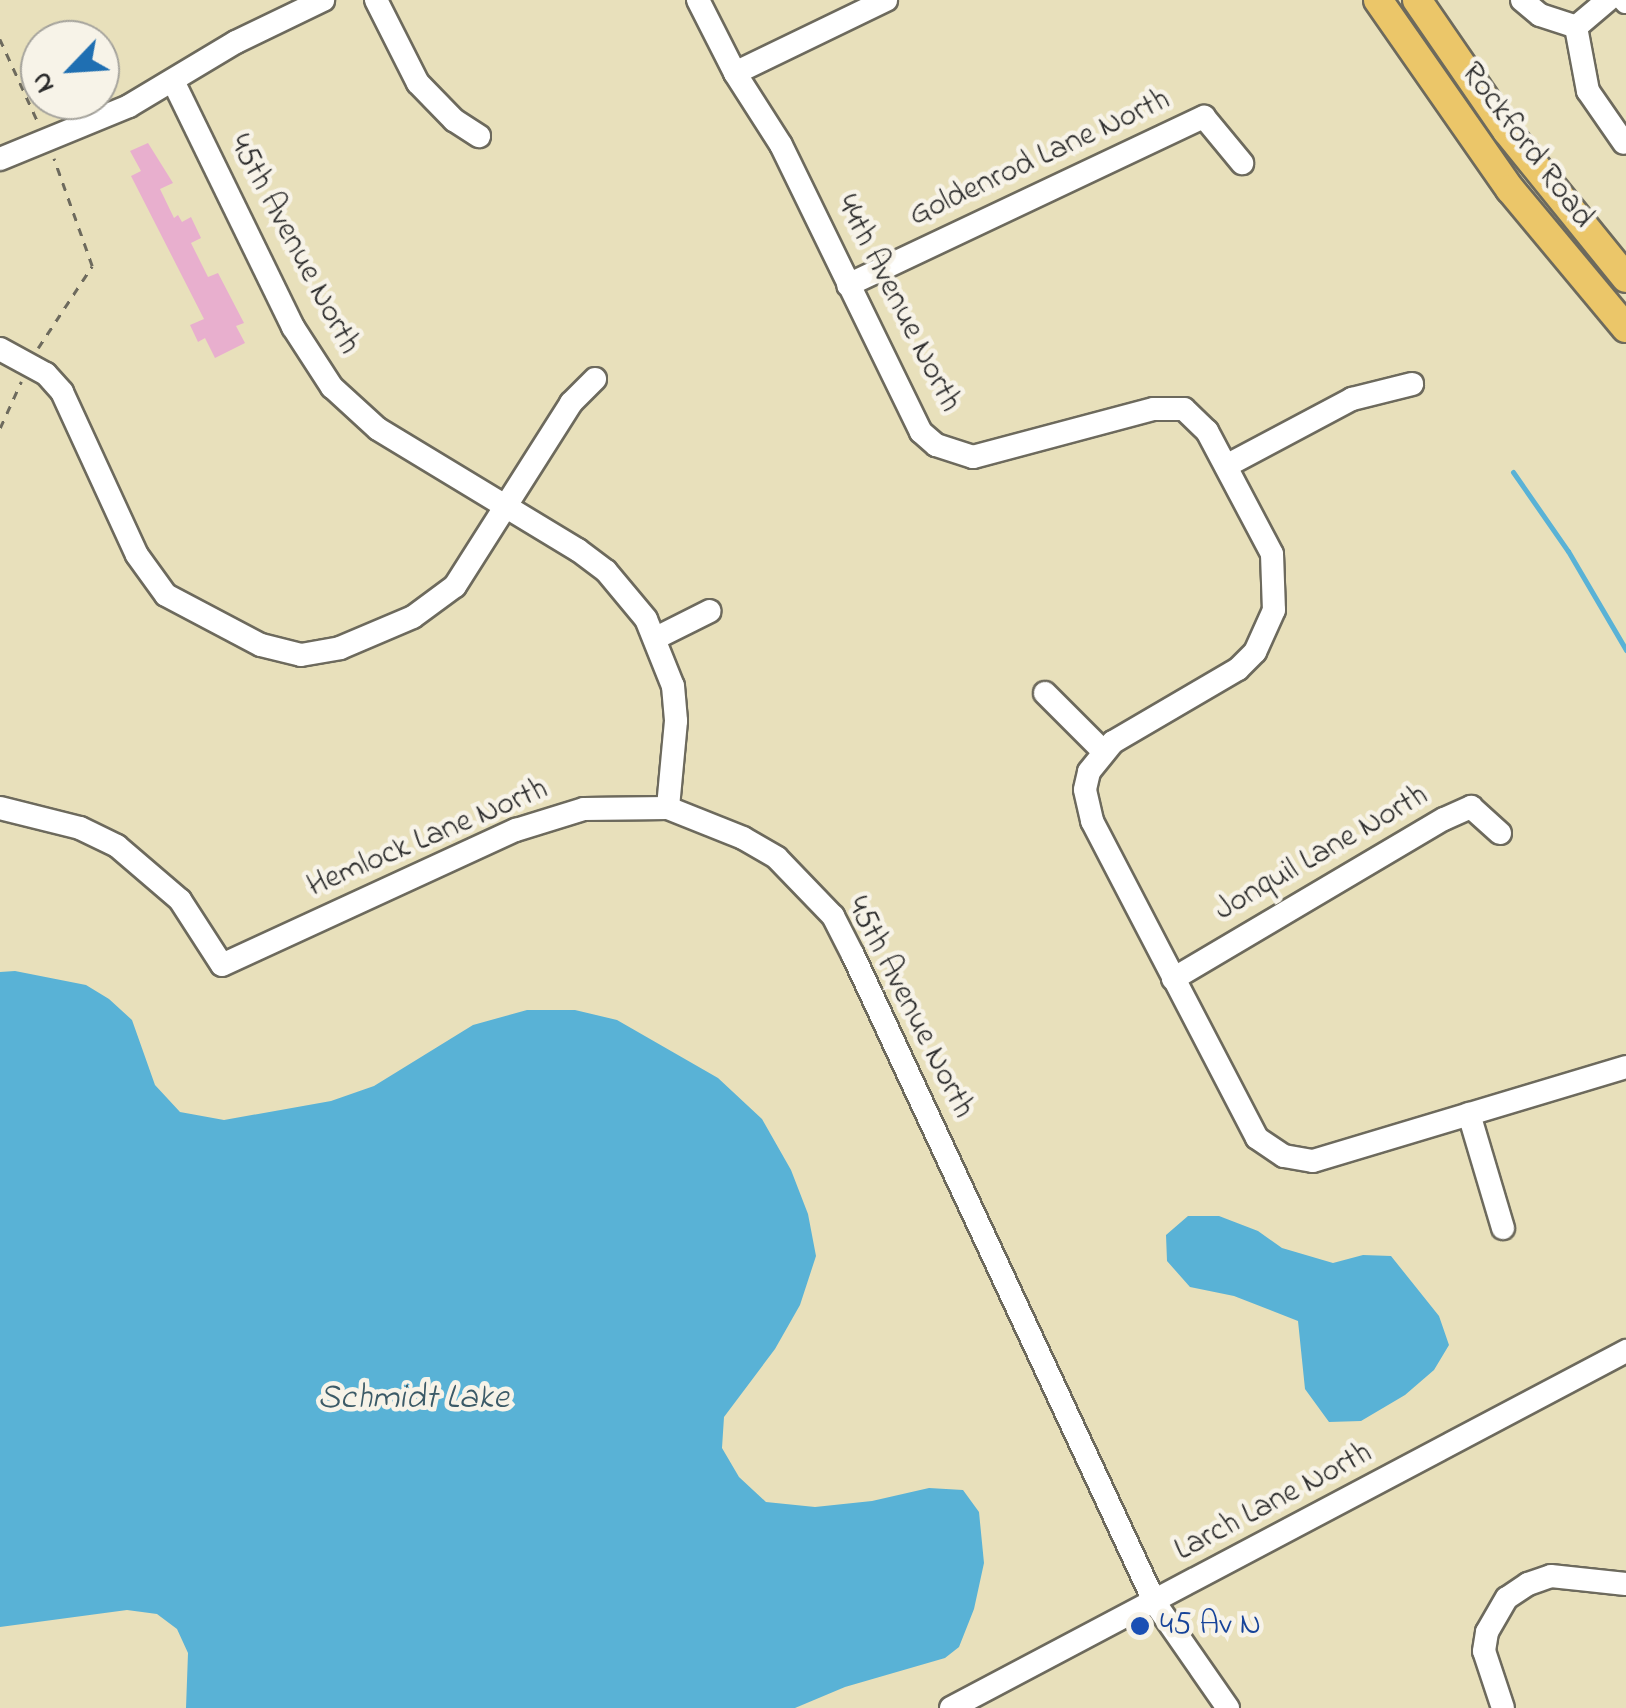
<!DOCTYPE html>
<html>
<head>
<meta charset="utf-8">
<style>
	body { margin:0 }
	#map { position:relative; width:1626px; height:1708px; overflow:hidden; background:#e8e0bb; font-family:"Indie Flower",sans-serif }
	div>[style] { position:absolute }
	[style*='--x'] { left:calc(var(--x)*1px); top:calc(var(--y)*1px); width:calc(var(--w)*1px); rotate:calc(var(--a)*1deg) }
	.water>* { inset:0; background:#59b2d6 }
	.stream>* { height:5px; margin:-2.5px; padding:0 2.5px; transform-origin:2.5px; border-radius:2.5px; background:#59b2d6 }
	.building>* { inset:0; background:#e8afce }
	.path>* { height:2.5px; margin-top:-1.25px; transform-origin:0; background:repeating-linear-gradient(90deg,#6d6a5d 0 8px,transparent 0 16px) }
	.roads { filter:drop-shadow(2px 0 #6d6a5d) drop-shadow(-2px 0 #6d6a5d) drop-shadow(0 2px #6d6a5d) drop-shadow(0 -2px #6d6a5d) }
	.minor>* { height:22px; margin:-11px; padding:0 11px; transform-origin:11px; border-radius:11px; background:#fff }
	.major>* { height:28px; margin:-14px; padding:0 14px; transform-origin:14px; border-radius:14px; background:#ebc669 }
	.dots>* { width:28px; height:28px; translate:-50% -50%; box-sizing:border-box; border:5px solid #f7f3e8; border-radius:50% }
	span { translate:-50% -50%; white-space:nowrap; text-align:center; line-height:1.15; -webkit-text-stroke:9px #f7f3e8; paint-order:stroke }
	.street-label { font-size:32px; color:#2b2b2b }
	.transit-label { font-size:32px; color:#164399 }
	.left { translate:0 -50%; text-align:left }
	.water-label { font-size:35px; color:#3b5a67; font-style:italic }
	.north { position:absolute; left:20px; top:20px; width:100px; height:100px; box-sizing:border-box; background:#f7f3e8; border:2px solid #a5a39c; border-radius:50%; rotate:245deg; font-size:28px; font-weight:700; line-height:40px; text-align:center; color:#2b2b2b }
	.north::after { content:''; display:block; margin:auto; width:35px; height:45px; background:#1f6fb2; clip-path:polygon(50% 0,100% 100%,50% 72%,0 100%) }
</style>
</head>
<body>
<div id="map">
	<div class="water">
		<i style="clip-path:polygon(15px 971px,86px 985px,109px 999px,132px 1020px,155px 1085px,180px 1112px,224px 1120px,331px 1101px,374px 1086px,473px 1025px,527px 1010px,575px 1010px,617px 1020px,718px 1078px,762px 1119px,791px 1170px,808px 1214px,816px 1256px,800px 1305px,775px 1349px,724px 1417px,722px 1448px,739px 1477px,766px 1502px,815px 1507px,872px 1501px,929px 1488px,963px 1490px,979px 1512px,984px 1563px,974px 1609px,959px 1647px,945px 1658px,845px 1687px,795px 1708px,186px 1708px,188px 1653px,177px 1629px,157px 1614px,127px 1610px,0 1627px,0 972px)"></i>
		<i style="clip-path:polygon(1188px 1216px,1219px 1216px,1258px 1231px,1282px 1248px,1333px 1263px,1363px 1255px,1391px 1256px,1439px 1316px,1449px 1345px,1434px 1370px,1405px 1395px,1361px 1421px,1329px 1422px,1305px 1389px,1298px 1321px,1234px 1296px,1190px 1287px,1167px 1261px,1166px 1235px)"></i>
	</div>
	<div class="stream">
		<i style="--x:1513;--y:472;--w:96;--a:55.2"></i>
		<i style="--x:1568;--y:551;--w:115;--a:59.6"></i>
	</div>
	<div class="building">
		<i style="clip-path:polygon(148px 143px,173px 183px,160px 189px,174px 218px,178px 215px,182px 222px,191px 217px,201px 238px,191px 243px,208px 277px,218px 273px,244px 323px,236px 326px,245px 343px,215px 358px,205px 338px,198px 342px,190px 325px,204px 319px,131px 176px,141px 171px,130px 151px)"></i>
	</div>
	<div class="path">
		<i style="--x:0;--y:39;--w:94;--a:65.4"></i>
		<i style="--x:38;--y:348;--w:98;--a:-56.6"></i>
		<i style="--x:92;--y:266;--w:114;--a:-109.6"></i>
		<i style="--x:0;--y:428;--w:51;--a:-65.5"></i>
	</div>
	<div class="roads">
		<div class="minor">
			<i style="--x:376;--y:0;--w:93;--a:63.2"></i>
			<i style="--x:418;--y:83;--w:52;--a:45.8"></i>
			<i style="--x:454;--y:120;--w:30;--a:33"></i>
			<i style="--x:698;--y:0;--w:82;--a:63.1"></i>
			<i style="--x:735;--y:73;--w:85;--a:57.4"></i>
			<i style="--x:781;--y:145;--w:319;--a:64"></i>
			<i style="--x:921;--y:432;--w:20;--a:41"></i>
			<i style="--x:936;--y:445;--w:39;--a:18"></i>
			<i style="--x:973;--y:457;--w:187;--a:-14.9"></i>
			<i style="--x:1154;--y:409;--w:30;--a:0"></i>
			<i style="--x:1184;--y:409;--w:32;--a:44"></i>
			<i style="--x:1207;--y:431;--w:139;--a:62.1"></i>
			<i style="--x:1272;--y:554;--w:56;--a:88"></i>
			<i style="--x:1274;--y:610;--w:46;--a:114.3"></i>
			<i style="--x:1255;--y:652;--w:24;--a:135"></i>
			<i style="--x:1238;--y:669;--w:145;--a:149.7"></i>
			<i style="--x:1113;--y:742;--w:38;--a:129"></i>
			<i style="--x:1089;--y:772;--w:18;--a:103"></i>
			<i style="--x:1085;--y:790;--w:32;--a:77"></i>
			<i style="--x:1092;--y:821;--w:357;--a:62.5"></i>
			<i style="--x:1257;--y:1138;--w:32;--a:34"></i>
			<i style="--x:1284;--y:1156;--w:29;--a:10"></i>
			<i style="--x:1313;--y:1161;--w:327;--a:-16.7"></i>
			<i style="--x:1522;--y:0;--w:23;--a:40"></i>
			<i style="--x:1540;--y:15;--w:38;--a:18"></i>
			<i style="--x:1624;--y:0;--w:3;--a:45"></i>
			<i style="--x:1576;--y:27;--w:65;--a:79.4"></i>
			<i style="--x:1588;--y:91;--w:63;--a:55.3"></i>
			<i style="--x:1576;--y:27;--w:42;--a:-40.2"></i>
			<i style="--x:735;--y:73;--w:168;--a:-25.8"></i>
			<i style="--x:173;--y:81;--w:274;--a:64"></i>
			<i style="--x:293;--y:327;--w:72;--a:57"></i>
			<i style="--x:332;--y:387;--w:62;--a:42.4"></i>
			<i style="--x:378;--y:429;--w:234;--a:31.2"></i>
			<i style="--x:578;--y:550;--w:35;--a:37"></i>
			<i style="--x:606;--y:571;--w:62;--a:50.2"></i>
			<i style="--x:646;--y:619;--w:72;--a:68.1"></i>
			<i style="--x:673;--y:686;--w:35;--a:85"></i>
			<i style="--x:676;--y:721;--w:87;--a:95.3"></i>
			<i style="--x:0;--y:159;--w:139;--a:-22.3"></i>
			<i style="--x:129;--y:106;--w:125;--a:-30.9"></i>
			<i style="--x:236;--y:42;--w:97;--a:-25.8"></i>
			<i style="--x:848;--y:285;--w:394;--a:-25.3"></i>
			<i style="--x:1204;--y:117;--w:60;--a:50.4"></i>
			<i style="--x:0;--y:349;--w:52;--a:28.5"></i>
			<i style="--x:46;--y:374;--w:24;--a:48"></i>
			<i style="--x:62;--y:392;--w:179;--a:65.3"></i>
			<i style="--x:137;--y:555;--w:49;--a:54.1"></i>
			<i style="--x:166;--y:595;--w:107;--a:27.8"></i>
			<i style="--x:261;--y:645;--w:41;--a:14"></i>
			<i style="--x:301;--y:655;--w:40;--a:-10"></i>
			<i style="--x:340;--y:648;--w:79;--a:-23"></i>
			<i style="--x:413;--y:617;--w:52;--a:-36.4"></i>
			<i style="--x:455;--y:586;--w:217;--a:-57.6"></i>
			<i style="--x:571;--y:403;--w:34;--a:-45"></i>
			<i style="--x:1226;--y:466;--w:143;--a:-28"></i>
			<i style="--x:1352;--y:399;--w:62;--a:-14"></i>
			<i style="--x:656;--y:638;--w:60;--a:-26.6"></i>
			<i style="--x:1045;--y:693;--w:82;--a:45"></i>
			<i style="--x:0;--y:808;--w:82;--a:14"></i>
			<i style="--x:80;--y:828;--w:41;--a:25.9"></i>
			<i style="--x:117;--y:846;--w:83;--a:40.6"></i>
			<i style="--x:180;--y:900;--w:77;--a:57.1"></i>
			<i style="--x:222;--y:965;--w:324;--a:-24.7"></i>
			<i style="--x:516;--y:830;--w:71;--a:-17.2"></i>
			<i style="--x:584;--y:809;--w:84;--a:-0.7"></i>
			<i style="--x:668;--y:808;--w:81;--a:21.8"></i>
			<i style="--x:743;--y:838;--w:39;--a:30"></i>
			<i style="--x:777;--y:858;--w:81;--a:46"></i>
			<i style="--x:833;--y:916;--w:44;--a:62.9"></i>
			<i style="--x:853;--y:955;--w:715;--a:65.01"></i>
			<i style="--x:1155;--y:1603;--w:128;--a:55.2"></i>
			<i style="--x:1173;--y:979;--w:315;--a:-30.6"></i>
			<i style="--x:1444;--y:819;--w:30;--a:-24"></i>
			<i style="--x:1471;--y:807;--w:39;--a:42"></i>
			<i style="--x:1469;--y:1114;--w:119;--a:73.4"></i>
			<i style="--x:951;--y:1708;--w:764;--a:-27.87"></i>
			<i style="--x:1503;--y:1708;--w:60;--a:-108.4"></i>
			<i style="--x:1484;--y:1651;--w:19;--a:-81"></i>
			<i style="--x:1487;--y:1632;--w:39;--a:-60"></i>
			<i style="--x:1507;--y:1598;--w:25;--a:-34"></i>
			<i style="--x:1528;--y:1584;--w:24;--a:-19"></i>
			<i style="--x:1551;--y:1576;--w:75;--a:6.1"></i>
		</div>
		<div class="major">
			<i style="--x:1378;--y:0;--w:231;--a:55.1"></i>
			<i style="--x:1510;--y:189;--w:181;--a:50.2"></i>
			<i style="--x:1417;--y:0;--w:159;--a:55.5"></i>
			<i style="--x:1507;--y:131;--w:189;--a:51"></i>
		</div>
	</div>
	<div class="dots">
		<i style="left:1140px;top:1626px;background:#1a4fb4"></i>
	</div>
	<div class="street-label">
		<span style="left:1526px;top:146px;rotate:53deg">Rockford Road</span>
		<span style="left:1040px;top:159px;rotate:-25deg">Goldenrod Lane North</span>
		<span style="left:293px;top:245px;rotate:62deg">45th Avenue North</span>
		<span style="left:897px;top:304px;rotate:63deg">44th Avenue North</span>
		<span style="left:428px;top:839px;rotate:-23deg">Hemlock Lane North</span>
		<span style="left:1322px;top:854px;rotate:-30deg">Jonquil Lane North</span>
		<span style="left:909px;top:1008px;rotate:63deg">45th Avenue North</span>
		<span style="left:1274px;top:1503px;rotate:-28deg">Larch Lane North</span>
	</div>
	<div class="transit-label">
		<span class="left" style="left:1160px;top:1626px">45 Av N</span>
	</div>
	<div class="water-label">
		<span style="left:413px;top:1399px">Schmidt Lake</span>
	</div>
	<div class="north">N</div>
</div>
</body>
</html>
